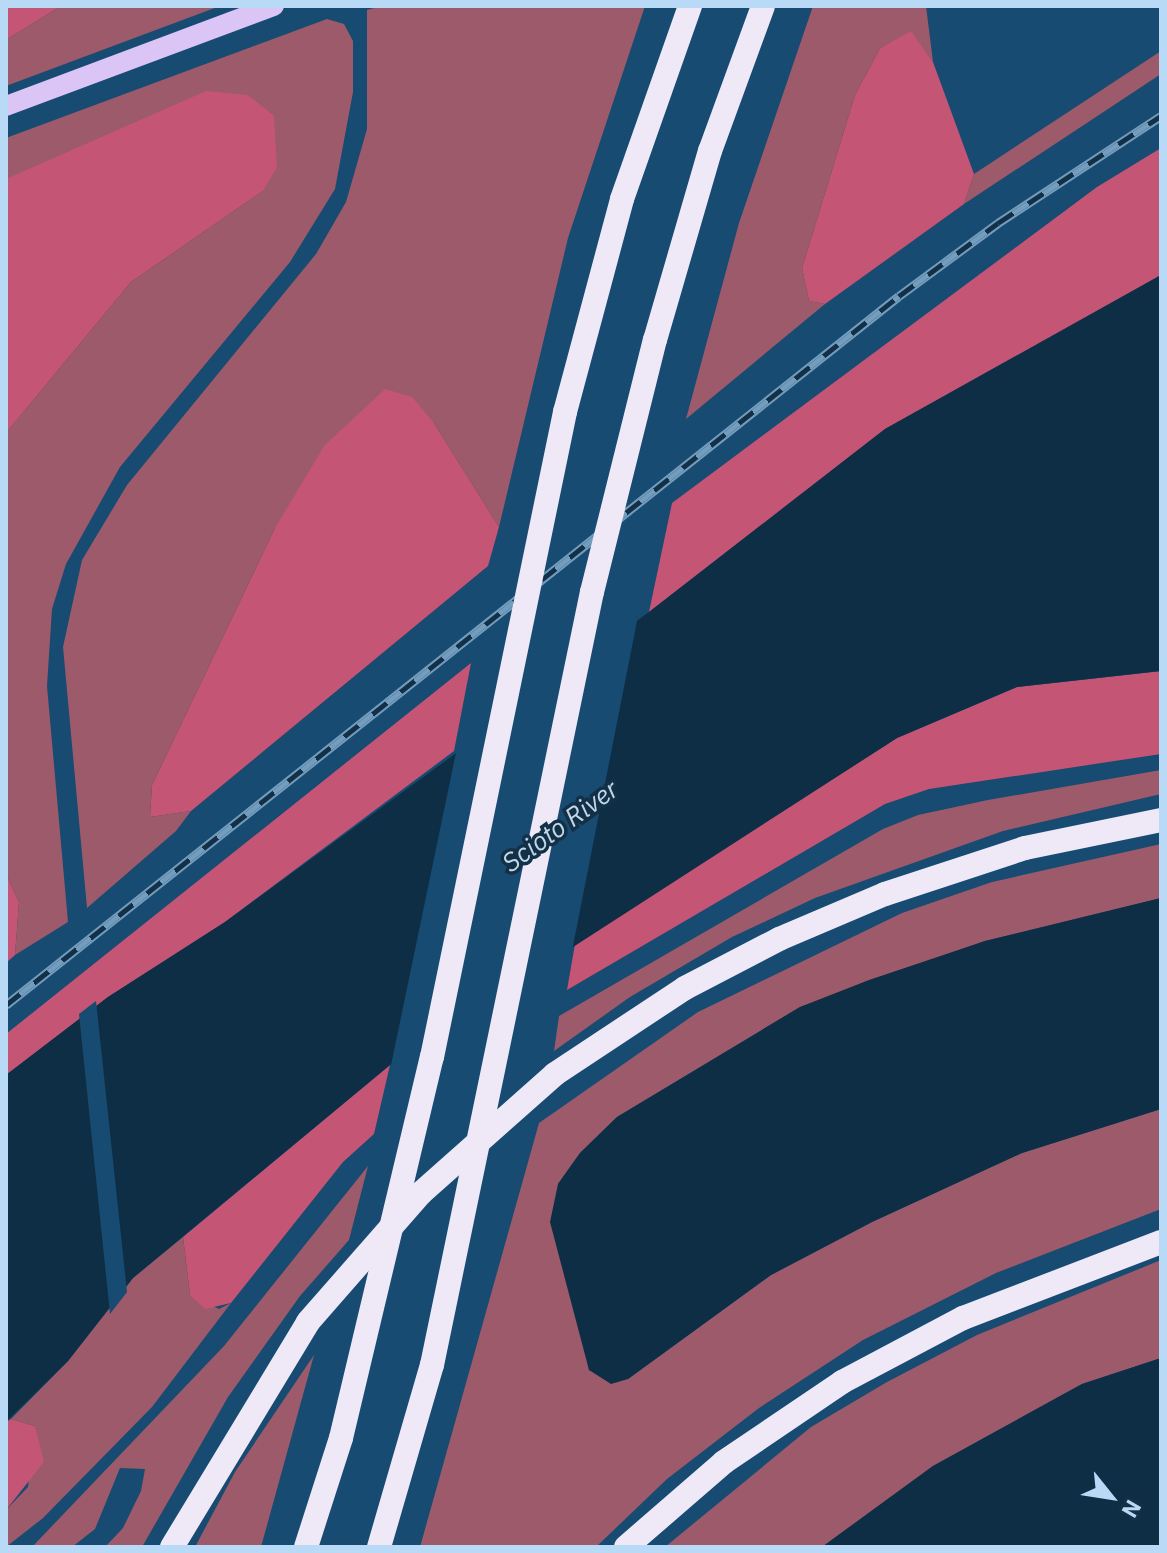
<!DOCTYPE html>
<html>
<head>
<meta charset="utf-8">
<style>
	body { margin:0 }
	#map { position:relative; width:1167px; height:1553px; overflow:hidden; background:#174b71; font-family:"IBM Plex Sans",sans-serif }
	div>[style] { position:absolute }
	[style*='--x'] { left:calc(var(--x)*1px); top:calc(var(--y)*1px); width:calc(var(--w)*1px); rotate:calc(var(--a)*1deg) }
	.green>* { inset:0; background:#9c5a6a }
	.forest>* { inset:0; background:#c55575 }
	.water>* { inset:0; background:#0e2e46 }
	.pier>* { inset:0; background:#174b71 }
	.major>* { height:20px; margin:-10px; padding:0 10px; transform-origin:10px; border-radius:10px; background:#dbc5f7 }
	.highway>* { height:24px; margin:-12px; padding:0 12px; transform-origin:12px; border-radius:12px; background:#eee8f7 }
	.rail>* { height:9px; margin-top:-4.5px; transform-origin:0; background:repeating-linear-gradient(90deg,#143046 0 18px,#739cbd 0 36px); box-sizing:border-box; border-block:2px solid #739cbd }
	.highway-bridge>* { height:24px; margin:-12px; padding:0 12px; transform-origin:12px; border-radius:12px; background:#eee8f7 }
	span { translate:-50% -50%; white-space:nowrap; text-align:center; line-height:1.15; -webkit-text-stroke:7px #143046; paint-order:stroke }
	.water-label { font-size:26px; color:#c1d7ea; font-style:italic }
	.frame { position:absolute; inset:0; border:8px solid #b9daf7; pointer-events:none }
	.north { position:absolute; left:1071px; top:1457px; width:80px; height:80px; -webkit-text-stroke:6px #143046; paint-order:stroke; rotate:120deg; font-size:22px; font-weight:700; line-height:32px; text-align:center; color:#b9daf7 }
	.north::after { content:''; display:block; margin:auto; width:28px; height:36px; background:#b9daf7; clip-path:polygon(50% 0,100% 100%,50% 72%,0 100%) }
</style>
</head>
<body>
<div id="map">
	<div class="green">
		<i style="clip-path:polygon(61px 6px,220px 6px,6px 86px,6px 40px)"></i>
		<i style="clip-path:polygon(381px 6px,645px 6px,568px 238px,499px 527px,434px 423px,275px 528px,152px 785px,150px 817px,191px 811px,176px 831px,87px 908px,63px 647px,82px 560px,127px 485px,316px 254px,346px 202px,367px 129px,367px 10px)"></i>
		<i style="clip-path:polygon(813px 6px,926px 6px,933px 62px,911px 32px,880px 48px,855px 95px,802px 268px,809px 301px,825px 304px,686px 419px,739px 223px)"></i>
		<i style="clip-path:polygon(327px 19px,344px 24px,353px 41px,353px 92px,335px 189px,290px 262px,120px 467px,66px 564px,52px 609px,47px 686px,68px 922px,15px 955px,19px 902px,6px 874px,6px 433px,131px 282px,263px 191px,6px 179px,6px 138px)"></i>
		<i style="clip-path:polygon(1161px 51px,1161px 74px,964px 204px,974px 174px)"></i>
		<i style="clip-path:polygon(1161px 770px,1161px 794px,1003px 831px,815px 898px,732px 937px,630px 997px,554px 1051px,559px 1016px,883px 829px,918px 815px,988px 800px)"></i>
		<i style="clip-path:polygon(1161px 844px,1161px 898px,985px 941px,800px 1007px,617px 1117px,580px 1153px,558px 1184px,589px 1370px,628px 1379px,771px 1275px,872px 1222px,1022px 1153px,1161px 1109px,1161px 1209px,996px 1273px,863px 1340px,759px 1408px,667px 1479px,596px 1547px,420px 1547px,539px 1123px,698px 1012px,902px 913px,992px 882px)"></i>
		<i style="clip-path:polygon(368px 1166px,349px 1240px,300px 1296px,228px 1397px,142px 1547px,105px 1547px,123px 1528px,141px 1491px,145px 1469px,120px 1468px,95px 1529px,72px 1547px,32px 1547px,224px 1346px)"></i>
		<i style="clip-path:polygon(183px 1237px,190px 1295px,219px 1309px,231px 1303px,152px 1407px,43px 1518px,6px 1547px,6px 1510px,28px 1487px,35px 1426px,11px 1419px,68px 1361px,133px 1278px)"></i>
		<i style="clip-path:polygon(1161px 1260px,1161px 1358px,1082px 1384px,933px 1466px,822px 1547px,665px 1547px,811px 1427px,887px 1382px,977px 1335px)"></i>
		<i style="clip-path:polygon(314px 1355px,261px 1547px,195px 1547px,235px 1472px)"></i>
	</div>
	<div class="forest">
		<i style="clip-path:polygon(6px 6px,61px 6px,6px 40px)"></i>
		<i style="clip-path:polygon(911px 31px,933px 62px,974px 174px,964px 204px,825px 304px,809px 301px,802px 268px,855px 95px,880px 48px)"></i>
		<i style="clip-path:polygon(206px 91px,248px 95px,274px 116px,277px 167px,263px 191px,131px 282px,6px 433px,6px 179px)"></i>
		<i style="clip-path:polygon(1161px 148px,1161px 275px,885px 429px,649px 612px,672px 503px,1097px 187px)"></i>
		<i style="clip-path:polygon(385px 389px,412px 397px,434px 423px,499px 527px,488px 566px,191px 811px,150px 817px,152px 785px,275px 528px,324px 446px)"></i>
		<i style="clip-path:polygon(471px 663px,454px 751px,225px 922px,108px 997px,6px 1075px,6px 1034px)"></i>
		<i style="clip-path:polygon(1161px 671px,1161px 754px,929px 789px,885px 804px,567px 990px,575px 944px,897px 738px,1017px 687px)"></i>
		<i style="clip-path:polygon(6px 874px,19px 902px,15px 955px,6px 963px)"></i>
		<i style="clip-path:polygon(390px 1065px,374px 1134px,343px 1162px,231px 1303px,205px 1309px,190px 1295px,183px 1237px)"></i>
		<i style="clip-path:polygon(11px 1419px,35px 1426px,44px 1462px,6px 1510px,6px 1422px)"></i>
	</div>
	<div class="water">
		<i style="clip-path:polygon(1161px 275px,1161px 671px,1017px 687px,897px 738px,390px 1065px,133px 1278px,68px 1361px,6px 1422px,6px 1075px,108px 997px,225px 922px,649px 612px,885px 429px)"></i>
		<i style="clip-path:polygon(1161px 898px,1161px 1109px,1022px 1153px,872px 1222px,771px 1275px,628px 1379px,611px 1384px,589px 1370px,550px 1222px,558px 1184px,580px 1153px,617px 1117px,800px 1007px,869px 980px,985px 941px)"></i>
		<i style="clip-path:polygon(1161px 1358px,1161px 1547px,822px 1547px,933px 1466px,1082px 1384px)"></i>
	</div>
	<div class="pier">
		<i style="clip-path:polygon(638px 616px,572px 951px,390px 1070px,458px 743px)"></i>
		<i style="clip-path:polygon(96px 1001px,127px 1292px,110px 1314px,79px 1014px)"></i>
	</div>
	<div class="major">
		<i style="--x:6;--y:106;--w:286;--a:-20.5"></i>
	</div>
	<div class="highway">
		<i style="--x:655;--y:340;--w:197;--a:-73.8"></i>
		<i style="--x:710;--y:151;--w:154;--a:-69.9"></i>
		<i style="--x:565;--y:412;--w:220;--a:-75"></i>
		<i style="--x:622;--y:199;--w:205;--a:-70.6"></i>
		<i style="--x:172;--y:1547;--w:263;--a:-58.8"></i>
		<i style="--x:308;--y:1322;--w:171;--a:-48.8"></i>
		<i style="--x:421;--y:1193;--w:179;--a:-41.6"></i>
		<i style="--x:555;--y:1074;--w:156;--a:-33.5"></i>
		<i style="--x:685;--y:988;--w:106;--a:-27.5"></i>
		<i style="--x:779;--y:939;--w:115;--a:-23"></i>
		<i style="--x:885;--y:894;--w:147;--a:-18.2"></i>
		<i style="--x:1025;--y:848;--w:139;--a:-11.6"></i>
		<i style="--x:306;--y:1547;--w:114;--a:-72.2"></i>
		<i style="--x:379;--y:1547;--w:190;--a:-73.8"></i>
		<i style="--x:626;--y:1547;--w:130;--a:-40.9"></i>
		<i style="--x:724;--y:1462;--w:143;--a:-34.1"></i>
		<i style="--x:842;--y:1382;--w:137;--a:-27.9"></i>
		<i style="--x:963;--y:1318;--w:212;--a:-21"></i>
	</div>
	<div class="rail">
		<i style="--x:6;--y:1005;--w:1140;--a:-38.45"></i>
		<i style="--x:899;--y:296;--w:123;--a:-36.4"></i>
		<i style="--x:998;--y:223;--w:195;--a:-33.3"></i>
	</div>
	<div class="highway-bridge">
		<i style="--x:432;--y:1365;--w:789;--a:-78.31"></i>
		<i style="--x:592;--y:592;--w:260;--a:-76"></i>
		<i style="--x:341;--y:1438;--w:392;--a:-76.6"></i>
		<i style="--x:432;--y:1057;--w:659;--a:-78.35"></i>
	</div>
	<div class="water-label">
		<span style="left:560px;top:826px;rotate:-36deg">Scioto River</span>
	</div>
	<div class="frame"></div>
	<div class="north">N</div>
</div>
</body>
</html>
